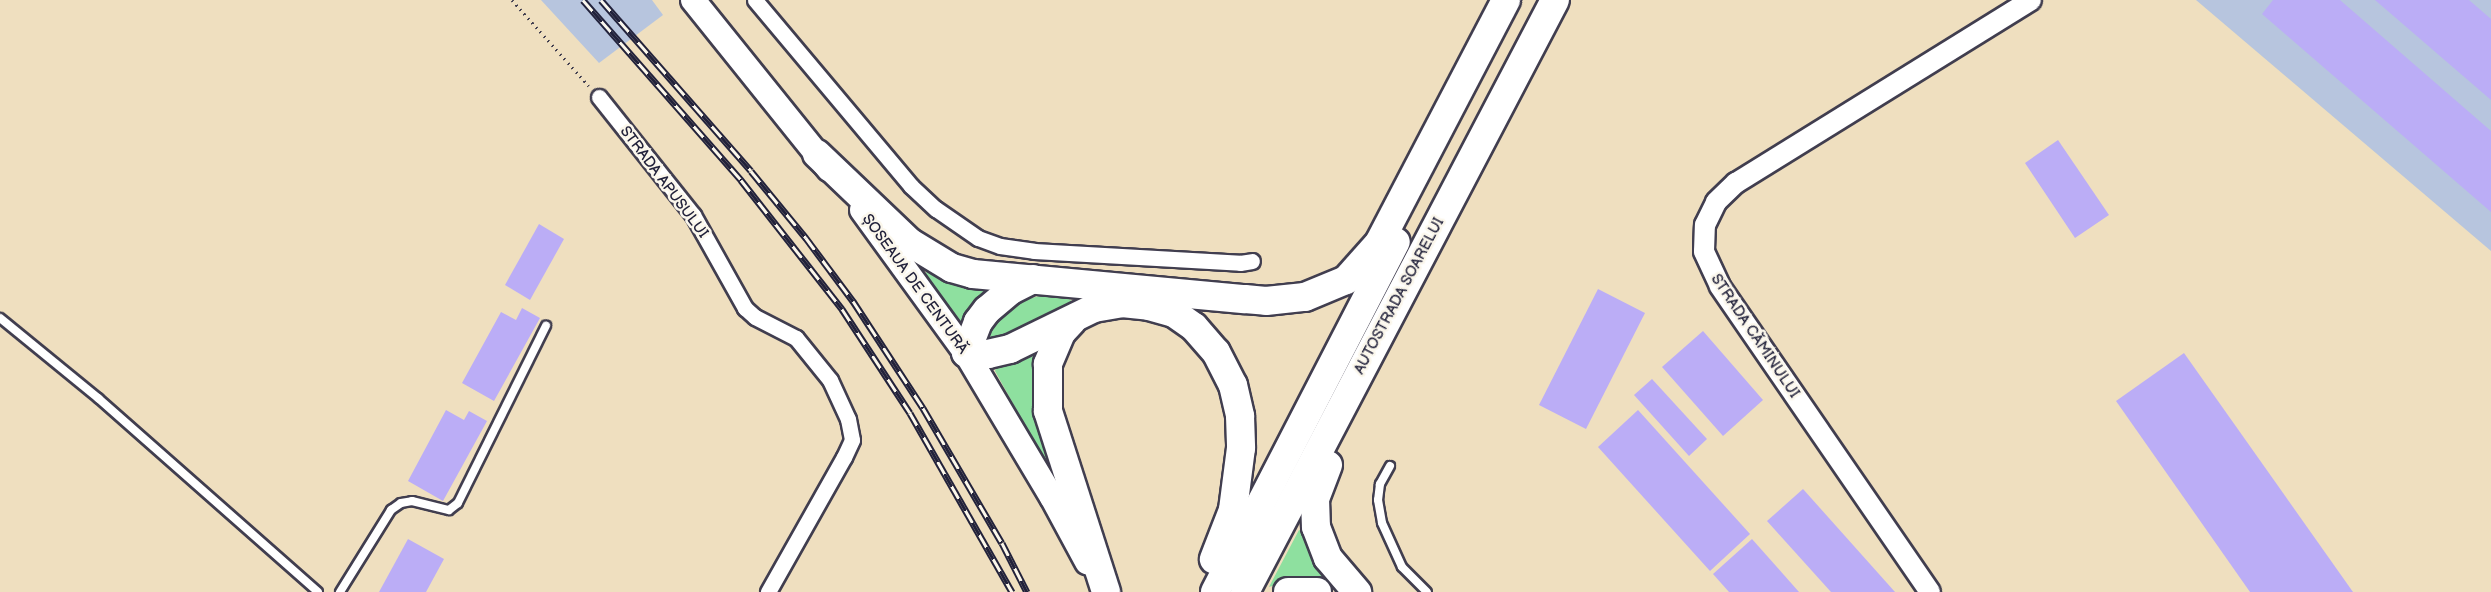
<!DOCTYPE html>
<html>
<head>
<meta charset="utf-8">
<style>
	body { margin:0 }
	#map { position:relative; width:2491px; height:592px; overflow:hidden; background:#efdfbf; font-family:"Balsamiq Sans",sans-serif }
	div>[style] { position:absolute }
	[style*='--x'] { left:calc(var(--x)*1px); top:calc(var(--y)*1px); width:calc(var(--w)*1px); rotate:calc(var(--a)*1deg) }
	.industrial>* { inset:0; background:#b7c5de }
	.green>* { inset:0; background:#8ee09f }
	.building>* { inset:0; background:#bbadf6 }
	.path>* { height:3px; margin-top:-1.5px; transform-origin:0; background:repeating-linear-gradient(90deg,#413e4f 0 1.5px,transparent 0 6px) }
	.roads { filter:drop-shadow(2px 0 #413e4f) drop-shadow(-2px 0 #413e4f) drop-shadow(0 2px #413e4f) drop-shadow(0 -2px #413e4f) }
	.service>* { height:8px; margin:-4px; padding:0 4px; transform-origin:4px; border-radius:4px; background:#fff }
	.minor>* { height:15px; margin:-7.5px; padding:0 7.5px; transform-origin:7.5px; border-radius:7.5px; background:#fff }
	.tertiary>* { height:20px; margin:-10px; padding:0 10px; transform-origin:10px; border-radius:10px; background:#fff }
	.primary>* { height:24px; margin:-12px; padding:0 12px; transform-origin:12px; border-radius:12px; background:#fff }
	.motorway>* { height:28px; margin:-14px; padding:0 14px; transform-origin:14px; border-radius:14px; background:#fff }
	.rail>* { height:7px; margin-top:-3.5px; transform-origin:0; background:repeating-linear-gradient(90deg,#fbf7ec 0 14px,#22223b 0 28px); box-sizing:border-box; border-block:2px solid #22223b }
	span { translate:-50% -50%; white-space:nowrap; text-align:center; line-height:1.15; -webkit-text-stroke:5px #fbf7ec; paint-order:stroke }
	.street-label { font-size:15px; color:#22223b }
</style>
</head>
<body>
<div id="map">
	<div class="industrial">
		<i style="clip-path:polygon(541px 0,652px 0,663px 15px,599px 63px)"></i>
		<i style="clip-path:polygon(2196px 0,2491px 0,2491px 251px)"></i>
	</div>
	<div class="green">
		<i style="clip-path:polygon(930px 268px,995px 287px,998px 295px,961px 326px,924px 275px)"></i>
		<i style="clip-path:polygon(1051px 293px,1066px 296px,1075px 304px,991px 348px,981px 333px,1016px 302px)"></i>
		<i style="clip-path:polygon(1038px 344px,1054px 469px,1048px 467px,995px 371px,997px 366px)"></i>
		<i style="clip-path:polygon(1299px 530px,1305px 532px,1329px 575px,1321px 578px,1300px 577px,1269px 587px)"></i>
	</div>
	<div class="building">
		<i style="clip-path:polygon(2273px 0,2340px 0,2491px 131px,2491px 212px,2262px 14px)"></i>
		<i style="clip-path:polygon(2375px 0,2469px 0,2491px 19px,2491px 100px)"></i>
		<i style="clip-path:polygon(2058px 140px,2109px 215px,2075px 238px,2025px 163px)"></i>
		<i style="clip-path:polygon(539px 224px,564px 239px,530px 300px,505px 285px)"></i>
		<i style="clip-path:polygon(1598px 289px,1645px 313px,1586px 429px,1539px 405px)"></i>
		<i style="clip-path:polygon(522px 308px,540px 318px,494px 401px,462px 383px,501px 312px,516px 320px)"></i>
		<i style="clip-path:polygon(1703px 331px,1763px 400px,1723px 436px,1662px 367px)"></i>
		<i style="clip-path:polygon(2184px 353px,2353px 592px,2250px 592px,2116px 401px)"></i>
		<i style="clip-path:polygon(1652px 379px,1707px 439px,1689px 456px,1634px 395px)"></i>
		<i style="clip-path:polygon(446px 410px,464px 420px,469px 411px,487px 421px,443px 501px,408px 481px)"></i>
		<i style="clip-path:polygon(1638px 410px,1750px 534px,1710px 571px,1598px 447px)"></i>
		<i style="clip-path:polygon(1803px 489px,1895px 592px,1831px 592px,1767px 521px)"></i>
		<i style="clip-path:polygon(408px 539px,444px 559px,426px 592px,379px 592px)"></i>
		<i style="clip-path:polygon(1752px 539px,1799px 592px,1729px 592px,1713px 574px)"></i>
	</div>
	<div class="path">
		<i style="--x:512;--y:0;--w:115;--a:48.2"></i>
	</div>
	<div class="roads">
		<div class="service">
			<i style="--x:0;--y:318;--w:127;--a:39.2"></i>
			<i style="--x:98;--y:398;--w:293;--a:41.4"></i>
			<i style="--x:1390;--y:466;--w:21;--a:119"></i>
			<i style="--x:1380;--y:484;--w:16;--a:97"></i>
			<i style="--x:1378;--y:500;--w:23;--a:80"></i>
			<i style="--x:1382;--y:523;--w:48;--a:65.6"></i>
			<i style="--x:1402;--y:567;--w:35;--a:45"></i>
			<i style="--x:340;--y:592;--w:97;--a:-58.1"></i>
			<i style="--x:391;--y:510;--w:12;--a:-35"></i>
			<i style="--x:401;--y:503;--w:11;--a:-10"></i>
			<i style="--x:412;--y:501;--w:38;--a:14"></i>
			<i style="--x:449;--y:510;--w:11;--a:-38"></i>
			<i style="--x:458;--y:503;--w:198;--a:-63.6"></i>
		</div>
		<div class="minor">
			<i style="--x:755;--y:0;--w:243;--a:50"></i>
			<i style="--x:911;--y:186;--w:34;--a:43"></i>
			<i style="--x:936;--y:209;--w:51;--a:34.6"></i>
			<i style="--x:978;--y:238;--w:23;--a:20"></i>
			<i style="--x:1000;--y:246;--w:34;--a:8"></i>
			<i style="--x:1034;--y:251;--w:206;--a:3.3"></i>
			<i style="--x:1240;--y:263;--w:12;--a:-9"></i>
			<i style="--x:599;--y:97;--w:151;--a:51.5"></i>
			<i style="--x:693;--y:215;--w:107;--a:60.8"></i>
			<i style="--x:745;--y:308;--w:13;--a:42"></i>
			<i style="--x:755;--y:317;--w:46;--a:27.1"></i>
			<i style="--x:796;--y:338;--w:54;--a:51"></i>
			<i style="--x:830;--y:380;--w:43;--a:65.2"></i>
			<i style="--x:848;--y:419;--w:21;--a:79"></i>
			<i style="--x:852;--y:440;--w:19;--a:115"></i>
			<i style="--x:844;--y:457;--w:155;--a:119.4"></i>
		</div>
		<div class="tertiary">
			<i style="--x:1930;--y:592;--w:371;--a:-124.5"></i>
			<i style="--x:1720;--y:286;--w:38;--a:-115"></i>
			<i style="--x:1704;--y:251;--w:26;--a:-88"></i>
			<i style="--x:1705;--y:225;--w:25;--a:-64"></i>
			<i style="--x:1716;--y:202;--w:28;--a:-44"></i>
			<i style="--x:1736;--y:183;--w:347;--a:-31.8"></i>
		</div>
		<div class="primary">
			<i style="--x:693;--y:0;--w:217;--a:51.2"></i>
			<i style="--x:862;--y:210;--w:177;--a:54"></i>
			<i style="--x:966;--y:353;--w:168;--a:59.2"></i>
			<i style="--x:1052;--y:497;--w:74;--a:61.7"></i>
		</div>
		<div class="motorway">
			<i style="--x:817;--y:154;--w:127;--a:43.7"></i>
			<i style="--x:909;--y:242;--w:50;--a:31.2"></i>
			<i style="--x:952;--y:268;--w:22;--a:16"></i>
			<i style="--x:973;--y:274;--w:273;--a:5.3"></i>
			<i style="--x:1245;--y:299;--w:21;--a:5"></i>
			<i style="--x:1266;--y:301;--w:39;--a:-6"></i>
			<i style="--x:1305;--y:297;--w:44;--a:-22.5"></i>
			<i style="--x:1346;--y:280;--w:50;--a:-48.3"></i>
			<i style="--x:1379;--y:243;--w:274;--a:-62.4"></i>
			<i style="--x:1033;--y:279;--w:25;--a:153"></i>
			<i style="--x:1011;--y:290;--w:31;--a:140"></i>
			<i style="--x:987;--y:310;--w:15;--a:127"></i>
			<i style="--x:978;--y:322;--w:33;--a:111"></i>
			<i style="--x:966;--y:353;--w:22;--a:3"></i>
			<i style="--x:988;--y:354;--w:23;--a:-13"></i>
			<i style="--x:1010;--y:349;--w:93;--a:-26"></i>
			<i style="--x:1094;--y:308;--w:28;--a:-10"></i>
			<i style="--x:1122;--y:303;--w:27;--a:6"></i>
			<i style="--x:1149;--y:306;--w:26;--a:16"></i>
			<i style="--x:1174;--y:313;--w:24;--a:35"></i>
			<i style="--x:1194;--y:327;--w:33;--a:49"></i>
			<i style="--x:1216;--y:352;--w:37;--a:63"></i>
			<i style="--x:1233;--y:385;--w:32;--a:77"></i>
			<i style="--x:1240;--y:416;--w:32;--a:88"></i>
			<i style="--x:1241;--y:448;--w:63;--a:97.4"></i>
			<i style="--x:1233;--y:510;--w:53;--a:111.2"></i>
			<i style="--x:1072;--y:321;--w:16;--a:133"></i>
			<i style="--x:1061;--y:333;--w:34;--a:113"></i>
			<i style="--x:1048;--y:364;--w:47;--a:90"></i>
			<i style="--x:1048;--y:411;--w:190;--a:72.2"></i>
			<i style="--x:1328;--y:465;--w:36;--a:111"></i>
			<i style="--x:1315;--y:499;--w:28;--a:88"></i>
			<i style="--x:1316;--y:527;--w:33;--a:69"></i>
			<i style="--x:1328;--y:558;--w:45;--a:49.5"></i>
			<i style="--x:1215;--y:592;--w:394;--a:-62.7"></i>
			<i style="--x:1245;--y:592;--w:668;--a:-62.36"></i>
			<i style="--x:1288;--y:592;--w:29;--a:0"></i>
		</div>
	</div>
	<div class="rail">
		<i style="--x:583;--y:0;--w:240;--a:48.7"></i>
		<i style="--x:741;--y:180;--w:164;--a:51.9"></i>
		<i style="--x:842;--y:309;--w:124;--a:56.8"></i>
		<i style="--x:910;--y:413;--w:206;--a:60.3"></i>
		<i style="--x:601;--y:0;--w:227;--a:48.7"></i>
		<i style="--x:751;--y:171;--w:87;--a:50.6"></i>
		<i style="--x:806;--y:238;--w:79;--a:53.3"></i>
		<i style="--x:853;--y:301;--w:128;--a:56.8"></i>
		<i style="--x:923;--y:408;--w:156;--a:59.7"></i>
		<i style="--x:1002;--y:543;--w:55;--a:63"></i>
	</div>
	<div class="street-label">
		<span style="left:664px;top:182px;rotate:53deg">STRADA APUSULUI</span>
		<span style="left:915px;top:284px;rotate:54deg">ȘOSEAUA DE CENTURĂ</span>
		<span style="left:1399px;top:296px;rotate:-62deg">AUTOSTRADA SOARELUI</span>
		<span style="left:1755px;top:336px;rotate:56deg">STRADA CĂMINULUI</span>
	</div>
</div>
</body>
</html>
